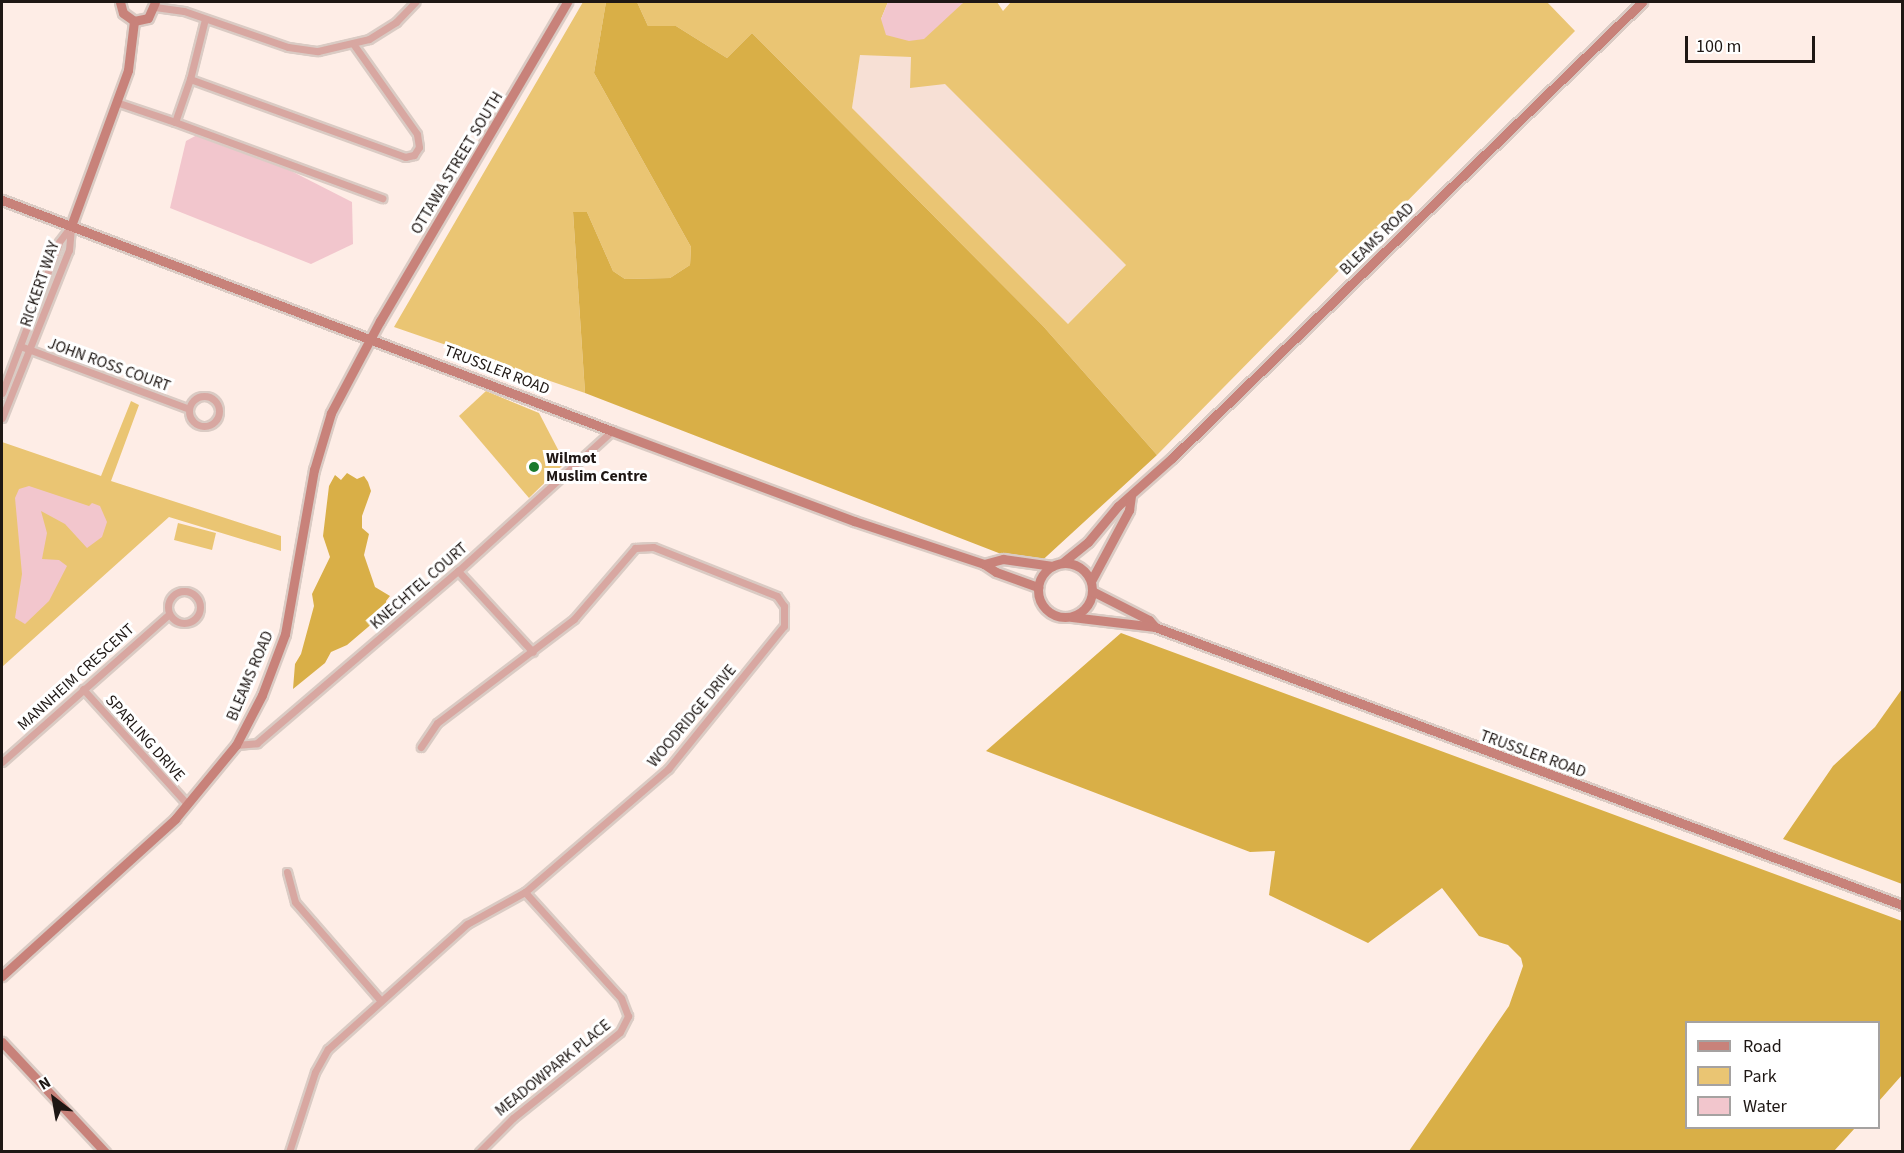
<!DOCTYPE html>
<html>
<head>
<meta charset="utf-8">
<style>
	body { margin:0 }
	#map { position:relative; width:1904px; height:1153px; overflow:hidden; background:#feede6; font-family:"Source Sans 3",sans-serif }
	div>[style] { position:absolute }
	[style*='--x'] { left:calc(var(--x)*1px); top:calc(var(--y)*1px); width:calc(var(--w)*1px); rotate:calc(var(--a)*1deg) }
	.built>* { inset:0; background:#f7e0d5 }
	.green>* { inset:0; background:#eac573 }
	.forest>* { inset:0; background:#d9af47 }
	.water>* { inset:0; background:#f2c6cd }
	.roads { filter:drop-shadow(2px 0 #dacbc4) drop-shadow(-2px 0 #dacbc4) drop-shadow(0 2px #dacbc4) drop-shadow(0 -2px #dacbc4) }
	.street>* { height:7px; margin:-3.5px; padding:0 3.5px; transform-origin:3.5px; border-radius:3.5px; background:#d8a7a1 }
	.street>.ring { margin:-3.5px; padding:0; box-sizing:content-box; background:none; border:7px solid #d8a7a1; border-radius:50% }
	.secondary>* { height:9px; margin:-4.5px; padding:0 4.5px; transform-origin:4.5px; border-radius:4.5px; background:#c8827a }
	.secondary>.ring { margin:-4.5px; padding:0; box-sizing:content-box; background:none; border:9px solid #c8827a; border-radius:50% }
	.dots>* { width:16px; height:16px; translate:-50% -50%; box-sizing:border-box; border:3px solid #fff; border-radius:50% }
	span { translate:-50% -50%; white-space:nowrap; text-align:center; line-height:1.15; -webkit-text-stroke:6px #fff; paint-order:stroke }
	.street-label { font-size:16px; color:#1e1714 }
	.poi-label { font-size:16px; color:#1e1714; font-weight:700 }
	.left { translate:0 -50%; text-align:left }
	.frame { position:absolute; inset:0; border:3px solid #1e1714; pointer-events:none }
	.legend { position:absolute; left:1685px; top:1021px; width:195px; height:108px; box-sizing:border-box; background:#fff; border:2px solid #a5a2a1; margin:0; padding:8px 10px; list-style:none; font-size:18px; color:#1e1714 }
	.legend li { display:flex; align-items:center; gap:12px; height:30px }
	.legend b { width:30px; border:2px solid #a5a2a1 }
	.north { position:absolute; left:24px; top:1069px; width:60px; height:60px; -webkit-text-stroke:4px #fff; paint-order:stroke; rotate:329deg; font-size:16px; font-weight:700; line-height:24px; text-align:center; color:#1e1714 }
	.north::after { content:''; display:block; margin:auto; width:21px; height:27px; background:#1e1714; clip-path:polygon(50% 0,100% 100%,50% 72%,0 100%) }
	.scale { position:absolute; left:1685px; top:36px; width:130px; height:27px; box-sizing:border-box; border:3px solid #1e1714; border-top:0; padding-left:8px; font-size:18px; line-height:21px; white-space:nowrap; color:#1e1714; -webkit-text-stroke:4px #fff; paint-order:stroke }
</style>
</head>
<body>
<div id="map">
	<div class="built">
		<i style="clip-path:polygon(860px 54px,911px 57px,945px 83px,1126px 265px,1068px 324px,852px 108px)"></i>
	</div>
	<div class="green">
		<i style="clip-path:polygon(583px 2px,606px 2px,594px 73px,691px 247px,690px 265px,670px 278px,625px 279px,613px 271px,587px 212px,573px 212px,585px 393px,394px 327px)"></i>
		<i style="clip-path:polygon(evenodd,637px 2px,888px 2px,881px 19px,954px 9px,964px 2px,997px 2px,1003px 11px,1011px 2px,1547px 2px,1575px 31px,1157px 455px,1043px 326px,752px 33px,727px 58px,676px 26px,648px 26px,637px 2px,860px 55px,911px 57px,910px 88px,945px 84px,1126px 265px,1068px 324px,852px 108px,860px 55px)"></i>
		<i style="clip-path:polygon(486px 391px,539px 413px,565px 463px,529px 498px,459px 416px)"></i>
		<i style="clip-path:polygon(131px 401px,139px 405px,111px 481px,281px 536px,281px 551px,169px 517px,2px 667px,2px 442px,101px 476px)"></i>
		<i style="clip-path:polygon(178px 523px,216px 533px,212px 550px,174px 540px)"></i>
	</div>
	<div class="forest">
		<i style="clip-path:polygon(606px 2px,637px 2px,648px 26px,676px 26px,727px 58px,752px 33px,1043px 326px,1157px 455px,1035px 567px,585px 393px,573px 212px,587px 212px,613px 271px,625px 279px,670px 278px,690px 265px,691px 247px,594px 73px)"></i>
		<i style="clip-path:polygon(347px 473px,357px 479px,364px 476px,368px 482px,371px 491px,362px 516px,362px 528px,369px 534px,364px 555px,375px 587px,390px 596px,386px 601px,388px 610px,347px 645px,331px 652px,325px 663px,293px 689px,295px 664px,301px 654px,314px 606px,312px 594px,330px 557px,323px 536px,329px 486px,335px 475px,341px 480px)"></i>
		<i style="clip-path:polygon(1121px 633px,1902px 921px,1902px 1075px,1879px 1101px,1878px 1022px,1686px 1022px,1686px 1128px,1855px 1128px,1834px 1151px,1409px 1151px,1509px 1006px,1523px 966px,1521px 958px,1508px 945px,1479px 936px,1442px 888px,1368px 943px,1269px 895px,1275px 851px,1250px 852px,986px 751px)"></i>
		<i style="clip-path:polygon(1902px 689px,1902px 884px,1783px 839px,1833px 766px,1875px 727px)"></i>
	</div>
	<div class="water">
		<i style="clip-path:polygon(888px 2px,964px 2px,924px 39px,909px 41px,886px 35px,881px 19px)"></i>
		<i style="clip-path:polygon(197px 135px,250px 150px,352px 202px,353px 244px,311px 264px,170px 208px,186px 141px)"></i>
		<i style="clip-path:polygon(29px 486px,89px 506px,92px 503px,100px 506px,107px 522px,102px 537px,87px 548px,65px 524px,41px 511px,47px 533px,42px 559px,59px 560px,67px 566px,49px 601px,25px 624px,15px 618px,22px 574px,15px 498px,19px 489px)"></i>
	</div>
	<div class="roads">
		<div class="street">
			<i style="--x:155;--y:7;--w:29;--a:8"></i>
			<i style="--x:184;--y:11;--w:110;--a:19.1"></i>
			<i style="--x:288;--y:47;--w:30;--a:8"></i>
			<i style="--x:318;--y:51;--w:52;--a:-13.2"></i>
			<i style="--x:369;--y:39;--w:32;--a:-32"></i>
			<i style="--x:396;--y:22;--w:28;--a:-46"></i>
			<i style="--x:205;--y:19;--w:62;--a:104"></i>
			<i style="--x:190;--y:79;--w:229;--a:19.9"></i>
			<i style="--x:405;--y:157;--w:9;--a:-13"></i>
			<i style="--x:414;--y:155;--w:9;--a:-58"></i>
			<i style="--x:419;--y:147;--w:13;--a:-99"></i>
			<i style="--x:417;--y:134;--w:109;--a:-125.3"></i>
			<i style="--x:116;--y:102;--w:62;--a:18.7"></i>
			<i style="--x:175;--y:122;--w:46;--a:-70.8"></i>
			<i style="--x:175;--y:122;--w:221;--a:20.2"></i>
			<i style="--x:20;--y:346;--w:180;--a:20.4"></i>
			<i style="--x:2;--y:393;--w:161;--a:-69.3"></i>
			<i style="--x:59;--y:242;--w:20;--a:-53"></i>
			<i class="ring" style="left:189px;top:396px;width:23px;height:23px"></i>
			<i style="--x:2;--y:418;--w:181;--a:-68.3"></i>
			<i style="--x:69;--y:250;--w:24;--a:-85"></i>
			<i style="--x:458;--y:571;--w:110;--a:47.2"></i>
			<i class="ring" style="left:168px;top:591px;width:25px;height:25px"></i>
			<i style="--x:83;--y:689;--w:156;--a:47.8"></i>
			<i style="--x:236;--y:745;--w:21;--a:-5"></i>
			<i style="--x:257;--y:743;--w:265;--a:-40.6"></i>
			<i style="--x:458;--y:571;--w:208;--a:-42.3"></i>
			<i style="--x:2;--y:762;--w:223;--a:-41.5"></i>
			<i style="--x:287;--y:872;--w:31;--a:75"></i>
			<i style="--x:295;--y:902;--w:131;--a:49"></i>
			<i style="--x:289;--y:1152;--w:84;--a:-72"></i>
			<i style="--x:315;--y:1072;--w:26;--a:-61"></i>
			<i style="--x:328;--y:1049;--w:187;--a:-42"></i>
			<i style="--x:467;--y:924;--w:66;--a:-28.9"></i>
			<i style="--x:525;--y:892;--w:189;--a:-40.7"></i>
			<i style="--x:668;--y:769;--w:184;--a:-51"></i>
			<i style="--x:784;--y:626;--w:20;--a:-90"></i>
			<i style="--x:784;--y:606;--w:12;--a:-125"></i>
			<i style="--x:777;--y:596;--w:133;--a:-158.4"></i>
			<i style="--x:653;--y:547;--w:18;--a:177"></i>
			<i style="--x:635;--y:548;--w:94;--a:130.7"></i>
			<i style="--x:574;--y:619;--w:172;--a:142.8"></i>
			<i style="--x:437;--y:723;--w:29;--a:124"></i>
			<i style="--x:479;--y:1152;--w:48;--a:-45"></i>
			<i style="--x:513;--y:1118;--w:137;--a:-38.8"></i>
			<i style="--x:620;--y:1032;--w:18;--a:-63"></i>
			<i style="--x:628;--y:1016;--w:19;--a:-111"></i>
			<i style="--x:621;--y:998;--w:143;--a:-132.2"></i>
		</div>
		<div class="secondary">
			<i style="--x:120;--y:2;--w:11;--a:75"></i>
			<i style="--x:123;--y:13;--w:14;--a:36"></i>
			<i style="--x:134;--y:21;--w:14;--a:-12"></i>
			<i style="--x:148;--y:18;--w:17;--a:-66"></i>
			<i style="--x:2;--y:200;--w:652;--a:20.74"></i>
			<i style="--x:612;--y:431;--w:258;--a:20.4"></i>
			<i style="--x:854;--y:521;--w:137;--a:18.3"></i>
			<i style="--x:984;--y:564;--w:14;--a:34"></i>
			<i style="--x:996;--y:572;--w:45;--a:19.7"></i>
			<i style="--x:71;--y:226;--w:166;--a:-69.9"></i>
			<i style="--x:128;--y:70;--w:49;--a:-83"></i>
			<i class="ring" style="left:1038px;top:563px;width:45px;height:45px"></i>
			<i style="--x:1062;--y:563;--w:33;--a:-39"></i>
			<i style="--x:1088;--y:542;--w:47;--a:-50.2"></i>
			<i style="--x:1118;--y:506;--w:72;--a:-41.6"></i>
			<i style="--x:1172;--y:458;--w:655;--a:-44.13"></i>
			<i style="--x:984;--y:564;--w:20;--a:-15"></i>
			<i style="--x:1003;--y:559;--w:50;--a:8"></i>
			<i style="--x:1091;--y:581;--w:81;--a:-61.8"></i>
			<i style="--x:1129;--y:510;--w:14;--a:-82"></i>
			<i style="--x:1092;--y:591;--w:64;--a:27"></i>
			<i style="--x:1149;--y:620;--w:9;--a:49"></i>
			<i style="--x:1072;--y:617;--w:84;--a:6.9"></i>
			<i style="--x:1155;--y:627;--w:797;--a:20.41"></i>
			<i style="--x:2;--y:976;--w:234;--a:-42.2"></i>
			<i style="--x:175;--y:819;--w:96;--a:-50.5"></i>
			<i style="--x:236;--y:745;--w:56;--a:-62.5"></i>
			<i style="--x:262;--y:695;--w:65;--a:-69.3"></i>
			<i style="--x:285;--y:634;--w:167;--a:-80"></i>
			<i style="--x:314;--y:470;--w:59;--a:-73.4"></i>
			<i style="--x:331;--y:413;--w:104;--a:-62"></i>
			<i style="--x:380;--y:321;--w:370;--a:-59.6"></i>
			<i style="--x:2;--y:1042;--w:151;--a:46.9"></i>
		</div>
	</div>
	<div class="dots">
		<i style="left:534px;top:467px;background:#1a7a2c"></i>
	</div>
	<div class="street-label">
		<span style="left:457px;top:163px;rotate:-59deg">OTTAWA STREET SOUTH</span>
		<span style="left:1377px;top:239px;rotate:-44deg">BLEAMS ROAD</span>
		<span style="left:40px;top:284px;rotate:-71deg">RICKERT WAY</span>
		<span style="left:109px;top:365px;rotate:20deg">JOHN ROSS COURT</span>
		<span style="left:497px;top:370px;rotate:21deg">TRUSSLER ROAD</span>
		<span style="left:419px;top:586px;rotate:-41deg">KNECHTEL COURT</span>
		<span style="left:250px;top:676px;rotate:-67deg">BLEAMS ROAD</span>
		<span style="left:76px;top:677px;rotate:-42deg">MANNHEIM CRESCENT</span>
		<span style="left:692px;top:716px;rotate:-50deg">WOODRIDGE DRIVE</span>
		<span style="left:145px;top:738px;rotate:48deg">SPARLING DRIVE</span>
		<span style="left:1533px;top:754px;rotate:20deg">TRUSSLER ROAD</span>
		<span style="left:553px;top:1068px;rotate:-39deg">MEADOWPARK PLACE</span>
	</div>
	<div class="poi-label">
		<span class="left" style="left:546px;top:467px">Wilmot<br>Muslim Centre</span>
	</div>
	<div class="frame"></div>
	<ul class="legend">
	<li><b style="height:8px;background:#c8827a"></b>Road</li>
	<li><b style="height:16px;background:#eac573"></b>Park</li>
	<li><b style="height:16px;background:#f2c6cd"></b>Water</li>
	</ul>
	<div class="north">N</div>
	<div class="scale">100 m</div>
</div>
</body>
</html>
